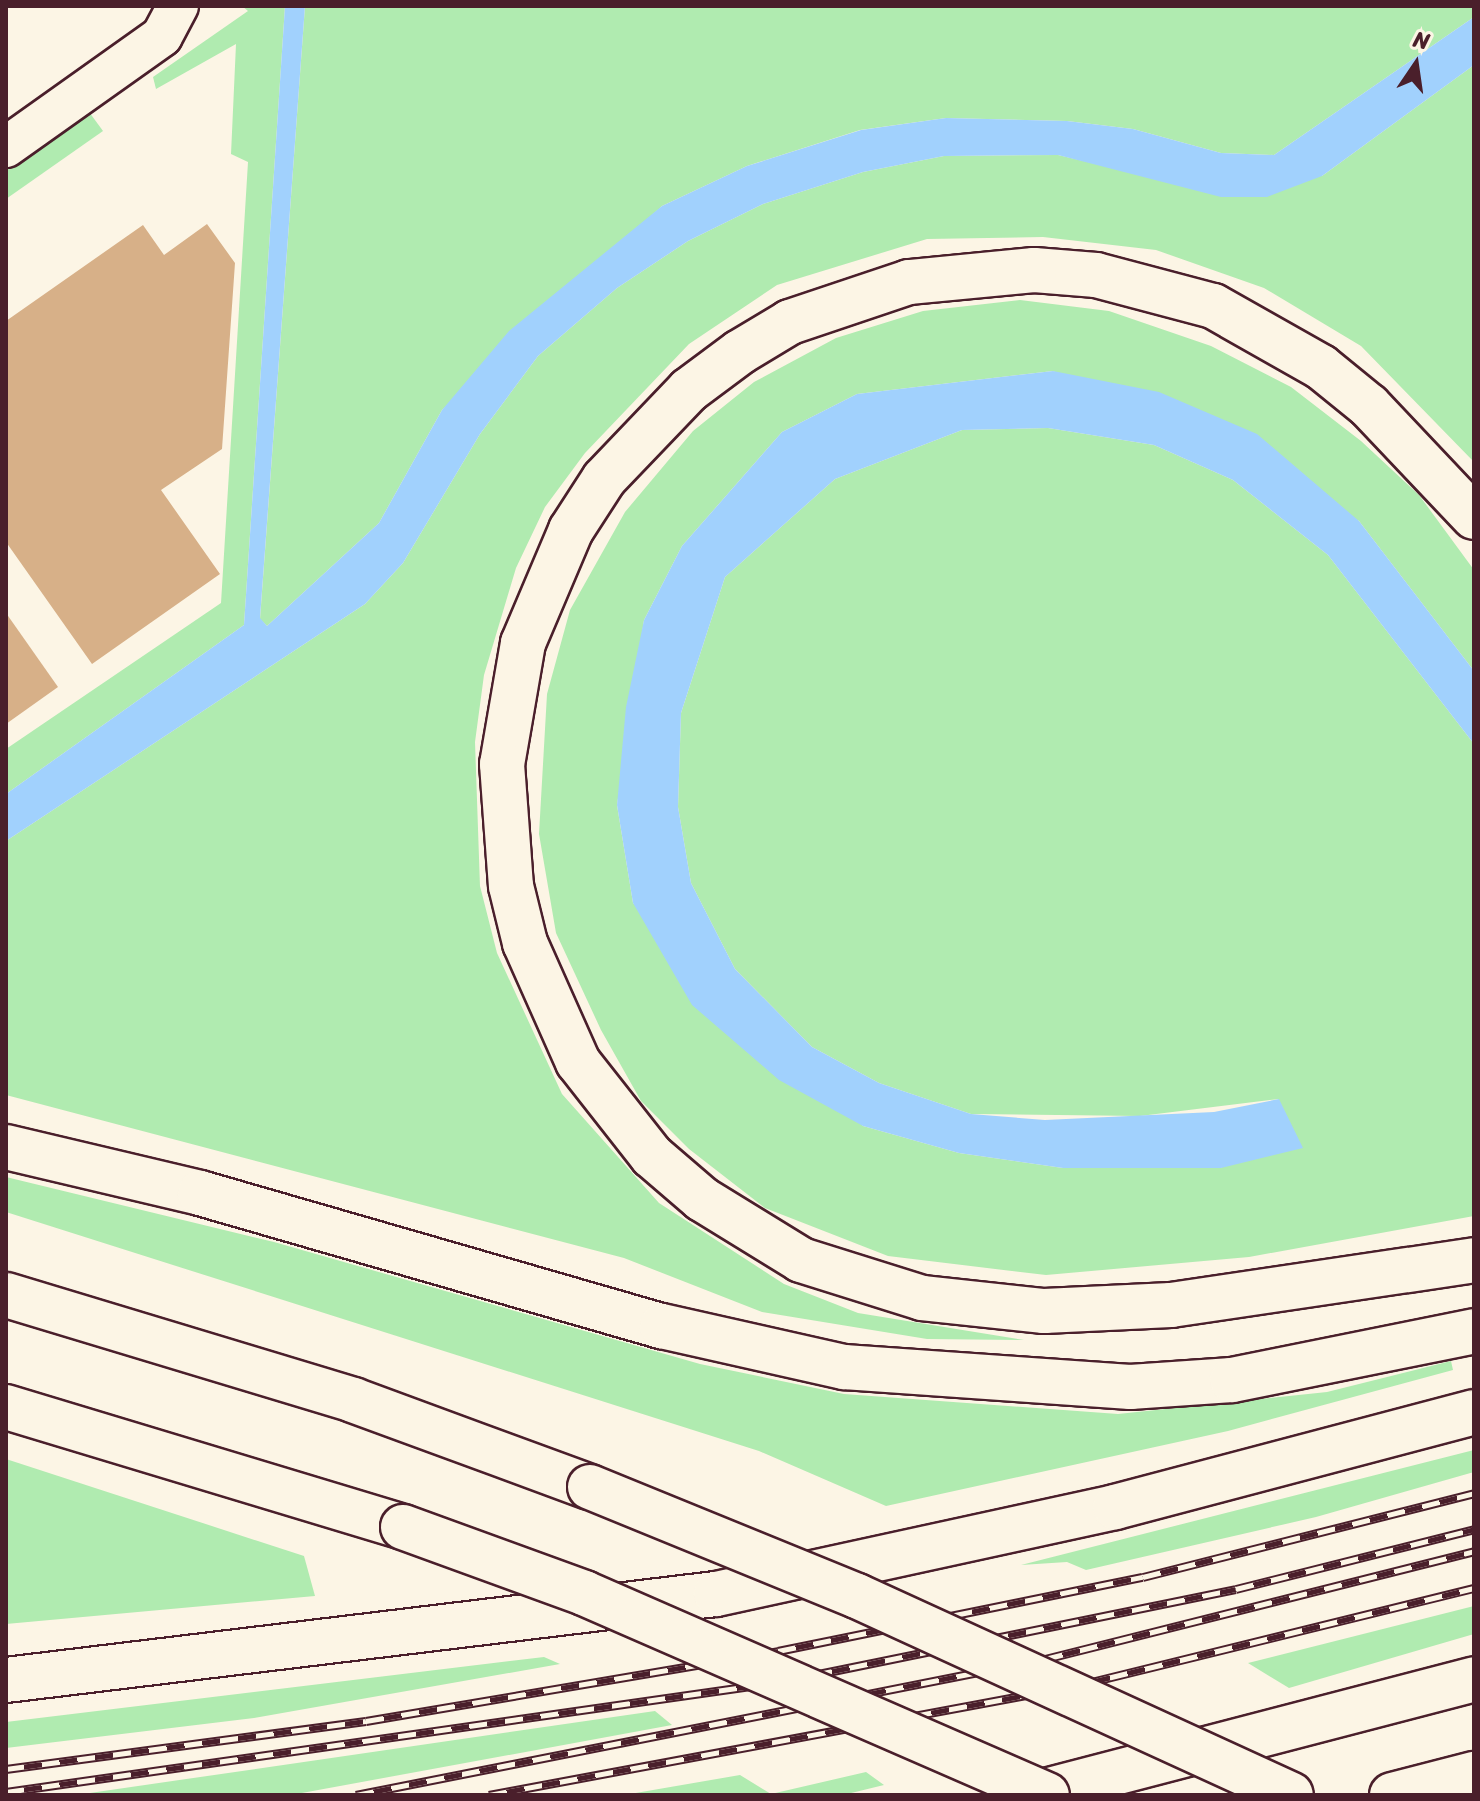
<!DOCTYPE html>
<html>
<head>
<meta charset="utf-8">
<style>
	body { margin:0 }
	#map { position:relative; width:1480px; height:1801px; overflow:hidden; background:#fcf5e5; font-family:Sriracha,sans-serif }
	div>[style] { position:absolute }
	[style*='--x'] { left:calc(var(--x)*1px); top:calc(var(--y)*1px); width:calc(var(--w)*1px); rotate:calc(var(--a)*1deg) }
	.green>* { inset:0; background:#b0ebb0 }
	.water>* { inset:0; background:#a1d1fd }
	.building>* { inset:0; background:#d7b088 }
	.roads { filter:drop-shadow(2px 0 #4a1f2b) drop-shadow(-2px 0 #4a1f2b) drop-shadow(0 2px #4a1f2b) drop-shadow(0 -2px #4a1f2b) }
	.minor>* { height:40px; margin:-20px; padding:0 20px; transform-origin:20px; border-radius:20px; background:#fcf5e5 }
	.highway>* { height:44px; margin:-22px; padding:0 22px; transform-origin:22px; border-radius:22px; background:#fcf5e5 }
	.rail>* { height:9px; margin-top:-4.5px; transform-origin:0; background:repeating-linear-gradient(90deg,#fcf5e5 0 18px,#4a1f2b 0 36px); box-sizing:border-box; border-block:2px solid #4a1f2b }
	.bridges { filter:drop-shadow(2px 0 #4a1f2b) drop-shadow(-2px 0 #4a1f2b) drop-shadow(0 2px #4a1f2b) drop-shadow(0 -2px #4a1f2b) }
	.highway-bridge>* { height:44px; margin:-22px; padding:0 22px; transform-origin:22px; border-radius:22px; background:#fcf5e5 }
	span { translate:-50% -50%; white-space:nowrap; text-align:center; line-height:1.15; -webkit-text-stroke:8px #fcf5e5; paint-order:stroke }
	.frame { position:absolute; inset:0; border:8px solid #4a1f2b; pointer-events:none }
	.north { position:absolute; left:1376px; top:24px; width:80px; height:80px; -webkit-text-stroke:6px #fcf5e5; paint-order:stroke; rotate:13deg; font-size:22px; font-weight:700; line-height:32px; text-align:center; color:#4a1f2b }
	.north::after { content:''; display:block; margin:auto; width:28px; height:36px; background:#4a1f2b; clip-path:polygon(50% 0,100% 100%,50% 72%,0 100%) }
</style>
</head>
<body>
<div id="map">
	<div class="green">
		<i style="clip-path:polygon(242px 6px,285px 6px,244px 625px,6px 794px,6px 749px,221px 603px,248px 162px,231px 154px,236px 44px,156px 89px,153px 77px,248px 11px)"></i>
		<i style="clip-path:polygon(305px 6px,1474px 6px,1474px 17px,1274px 155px,1221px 153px,1133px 129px,1067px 121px,946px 118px,860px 130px,747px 166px,662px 206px,442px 410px,379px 523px,267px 626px,260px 619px)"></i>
		<i style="clip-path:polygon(1474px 65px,1474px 462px,1361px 346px,1264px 288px,1156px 250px,1043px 237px,927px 239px,777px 285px,689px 344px,585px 453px,545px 507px,516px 568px,484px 675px,475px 742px,480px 886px,497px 953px,562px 1094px,659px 1203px,784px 1284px,858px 1313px,1024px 1340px,927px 1339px,762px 1312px,624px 1258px,6px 1095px,6px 841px,365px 604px,403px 563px,480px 434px,538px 356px,617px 288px,688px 241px,763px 204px,863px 172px,944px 156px,1058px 155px,1118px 169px,1322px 176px)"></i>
		<i style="clip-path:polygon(84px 105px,103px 131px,6px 199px,6px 161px)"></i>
		<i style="clip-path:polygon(1020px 300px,1109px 311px,1211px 346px,1291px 387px,1361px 441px,1419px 495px,1474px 570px,1474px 671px,1359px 521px,1053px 371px,857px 394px,782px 432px,682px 546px,644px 620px,617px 805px,633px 903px,863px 1126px,959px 1153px,1063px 1168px,1221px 1168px,1279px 1099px,1140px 1116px,971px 1114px,879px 1083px,812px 1047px,735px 969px,691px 883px,678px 807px,681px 713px,725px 577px,835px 479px,962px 430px,1048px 428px,1154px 445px,1233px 480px,1328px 555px,1474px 744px,1474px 1216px,1249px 1257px,1046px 1275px,888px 1256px,765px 1208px,689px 1149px,641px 1101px,601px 1030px,556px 933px,539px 834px,547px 694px,570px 610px,625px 512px,693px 431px,754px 382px,836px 338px,923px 311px)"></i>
		<i style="clip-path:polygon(6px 1177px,274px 1242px,700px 1364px,844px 1394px,1118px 1414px,1327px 1392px,1451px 1361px,1453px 1370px,1228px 1431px,886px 1506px,759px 1451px,6px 1212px)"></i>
		<i style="clip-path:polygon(1474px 1450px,1474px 1472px,1316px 1517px,1086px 1570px,1067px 1562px,1021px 1565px)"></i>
		<i style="clip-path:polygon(6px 1459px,304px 1556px,315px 1596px,6px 1624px)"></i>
		<i style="clip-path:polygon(1474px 1606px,1474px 1634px,1289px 1688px,1248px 1663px)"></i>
		<i style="clip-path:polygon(544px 1657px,560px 1664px,254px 1718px,6px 1748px,6px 1722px)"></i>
		<i style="clip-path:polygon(655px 1711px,672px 1725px,291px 1795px,76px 1795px)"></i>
		<i style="clip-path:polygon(866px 1772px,884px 1785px,843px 1795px,624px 1795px,740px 1775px,771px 1794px)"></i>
	</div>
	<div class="water">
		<i style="clip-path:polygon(285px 6px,305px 6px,260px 618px,267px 626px,379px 523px,442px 410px,509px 331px,662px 206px,747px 166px,861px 130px,946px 118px,1067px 121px,1133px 129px,1221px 153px,1274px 155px,1474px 17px,1474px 65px,1322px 176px,1267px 197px,1221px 197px,1058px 155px,944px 156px,863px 172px,763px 204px,688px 241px,617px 288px,538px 356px,480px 434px,403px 563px,365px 604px,6px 841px,6px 794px,244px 625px)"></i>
		<i style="clip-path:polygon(1053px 371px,1159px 392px,1257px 434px,1359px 521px,1474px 671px,1474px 744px,1328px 555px,1233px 480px,1154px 445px,1048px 428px,962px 430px,835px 479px,725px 577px,681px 713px,678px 807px,691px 883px,735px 969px,812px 1047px,879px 1083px,971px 1114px,1045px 1120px,1214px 1112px,1279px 1099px,1303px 1148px,1221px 1168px,1063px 1168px,959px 1153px,863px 1126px,779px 1080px,692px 1005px,633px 903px,617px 805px,626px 707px,644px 620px,682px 546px,782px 432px,857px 394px)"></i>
	</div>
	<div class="building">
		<i style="clip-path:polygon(207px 224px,235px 263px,222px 449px,161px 490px,220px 574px,92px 664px,6px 542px,6px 321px,143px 225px,164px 255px)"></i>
		<i style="clip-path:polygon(6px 613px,58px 687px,6px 724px)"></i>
	</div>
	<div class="roads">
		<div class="minor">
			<i style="--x:6;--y:147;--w:191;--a:-35.4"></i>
			<i style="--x:162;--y:36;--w:34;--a:-62"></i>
		</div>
		<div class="highway">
			<i style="--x:1474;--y:517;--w:153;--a:-133.4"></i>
			<i style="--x:1369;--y:406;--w:62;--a:-140.9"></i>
			<i style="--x:1321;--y:367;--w:124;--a:-150.5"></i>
			<i style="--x:1213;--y:306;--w:121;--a:-165.2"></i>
			<i style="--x:1096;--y:275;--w:62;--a:-175.4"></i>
			<i style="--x:1034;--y:270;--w:126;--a:174.5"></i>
			<i style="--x:909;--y:282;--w:126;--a:161.4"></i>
			<i style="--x:790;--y:322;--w:58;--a:149"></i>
			<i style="--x:740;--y:352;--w:64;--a:143.3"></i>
			<i style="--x:689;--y:390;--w:123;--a:133.7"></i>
			<i style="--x:604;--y:479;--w:61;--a:122.9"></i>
			<i style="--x:571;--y:530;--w:123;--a:113"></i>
			<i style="--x:523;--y:643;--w:123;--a:99.8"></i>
			<i style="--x:502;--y:764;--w:122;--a:85.8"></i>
			<i style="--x:511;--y:886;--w:59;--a:76.2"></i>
			<i style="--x:525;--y:943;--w:130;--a:66"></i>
			<i style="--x:578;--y:1062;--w:120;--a:51.8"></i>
			<i style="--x:652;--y:1156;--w:66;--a:40.7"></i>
			<i style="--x:702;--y:1199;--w:116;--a:31.6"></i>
			<i style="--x:801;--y:1260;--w:127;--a:17.4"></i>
			<i style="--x:922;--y:1298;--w:123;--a:6.1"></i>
			<i style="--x:1044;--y:1311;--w:127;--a:-2.7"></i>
			<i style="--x:1171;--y:1305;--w:306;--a:-8.4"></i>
			<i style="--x:6;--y:1147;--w:199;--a:13.3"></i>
			<i style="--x:200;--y:1193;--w:481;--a:16.1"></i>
			<i style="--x:662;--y:1326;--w:187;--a:12.7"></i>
			<i style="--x:844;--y:1367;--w:287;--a:4"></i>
			<i style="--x:1130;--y:1387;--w:102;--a:-3.9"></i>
			<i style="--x:1232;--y:1380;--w:247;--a:-11.4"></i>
			<i style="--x:6;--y:1295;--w:363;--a:16.8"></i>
			<i style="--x:353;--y:1400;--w:252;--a:20.2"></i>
			<i style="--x:6;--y:1407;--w:415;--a:16.8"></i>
			<i style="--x:6;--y:1680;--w:715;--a:-6.91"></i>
			<i style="--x:716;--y:1594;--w:408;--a:-12.3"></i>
			<i style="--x:1115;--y:1507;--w:371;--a:-14.8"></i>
			<i style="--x:1030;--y:1795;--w:459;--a:-14.6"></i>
			<i style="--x:1392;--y:1795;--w:85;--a:-14.4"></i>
		</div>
	</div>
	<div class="rail">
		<i style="--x:6;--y:1769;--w:363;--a:-7.6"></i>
		<i style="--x:366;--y:1721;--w:418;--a:-9.6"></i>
		<i style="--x:778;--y:1651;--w:372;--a:-11.5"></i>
		<i style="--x:1143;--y:1577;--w:341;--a:-14.2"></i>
		<i style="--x:6;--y:1792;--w:781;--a:-8.1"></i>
		<i style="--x:779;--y:1682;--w:466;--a:-11.5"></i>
		<i style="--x:1236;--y:1589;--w:245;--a:-14.1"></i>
		<i style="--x:356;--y:1795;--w:702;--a:-11.17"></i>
		<i style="--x:1045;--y:1659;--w:442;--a:-14.1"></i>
		<i style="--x:489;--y:1795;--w:596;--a:-10.54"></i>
		<i style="--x:1075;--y:1686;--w:411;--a:-13.8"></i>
	</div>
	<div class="bridges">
		<div class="highway-bridge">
			<i style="--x:590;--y:1487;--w:288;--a:22.2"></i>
			<i style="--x:857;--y:1596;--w:477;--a:24.6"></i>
			<i style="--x:403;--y:1527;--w:193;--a:20"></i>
			<i style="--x:584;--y:1593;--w:505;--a:23.57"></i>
		</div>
	</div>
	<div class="frame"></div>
	<div class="north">N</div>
</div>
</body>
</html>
